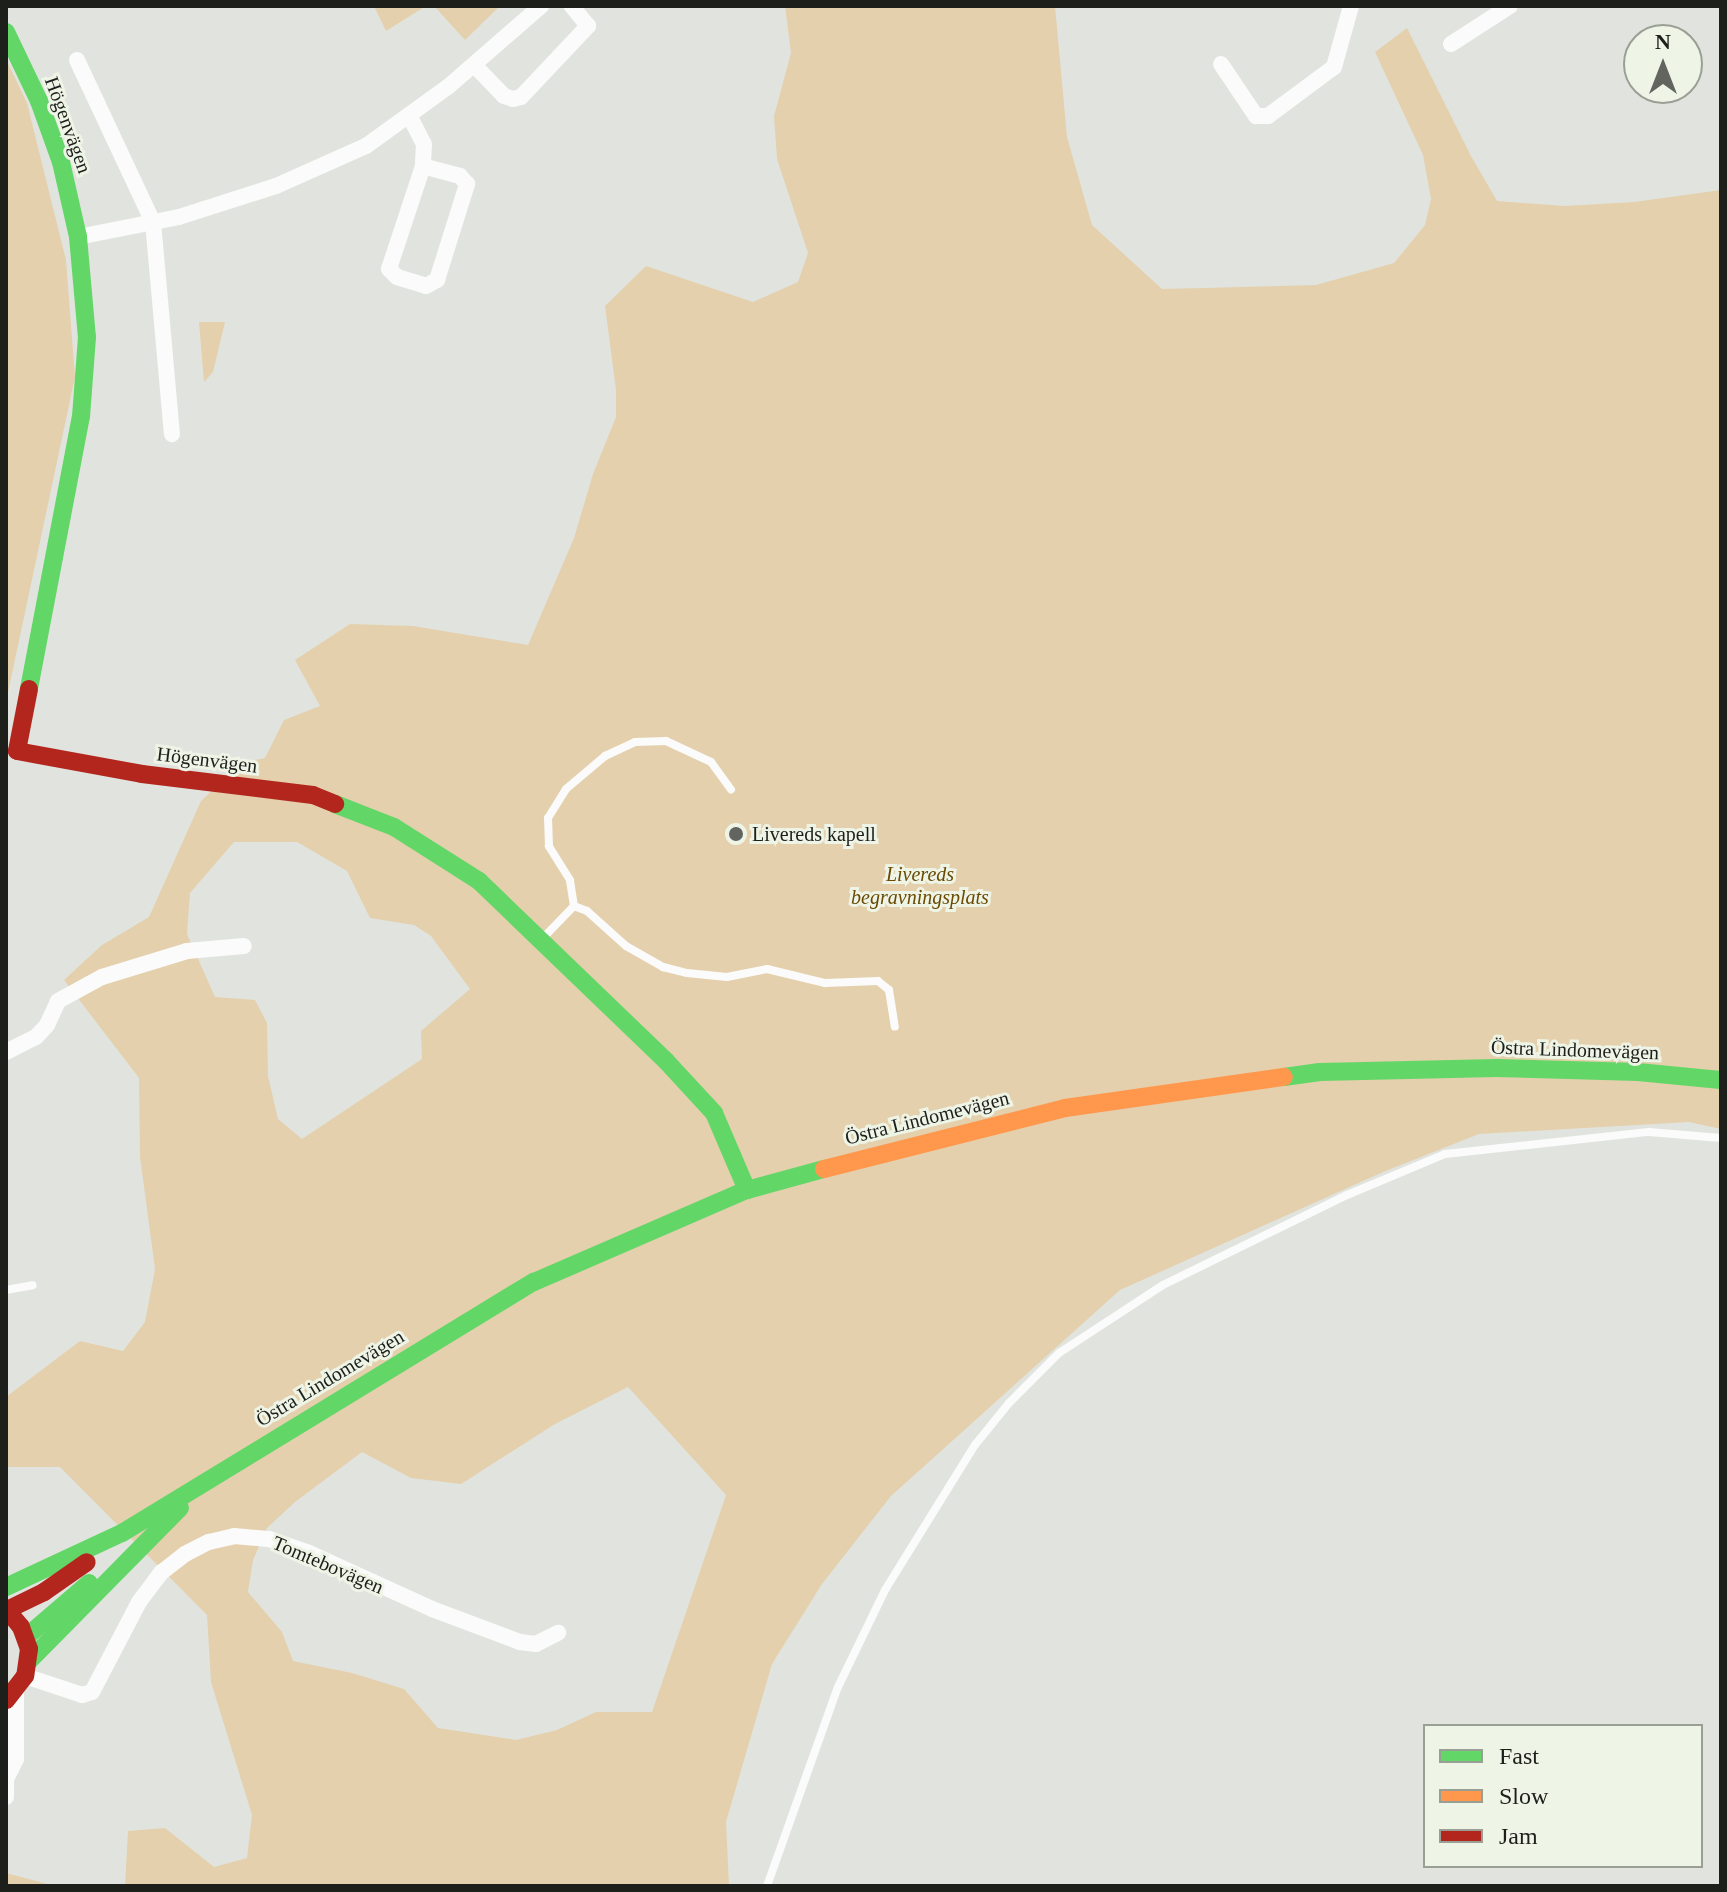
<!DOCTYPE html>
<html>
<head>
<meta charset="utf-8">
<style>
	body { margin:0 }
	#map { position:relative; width:1727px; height:1892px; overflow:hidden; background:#e1e4de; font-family:Georgia,serif }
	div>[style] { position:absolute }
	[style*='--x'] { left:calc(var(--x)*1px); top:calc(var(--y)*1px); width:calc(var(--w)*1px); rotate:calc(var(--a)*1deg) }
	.green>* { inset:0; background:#e4d0ad }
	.lane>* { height:8px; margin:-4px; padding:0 4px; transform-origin:4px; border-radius:4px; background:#fafbfa }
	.street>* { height:16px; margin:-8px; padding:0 8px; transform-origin:8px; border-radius:8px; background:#fafbfa }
	.fast>* { height:18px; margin:-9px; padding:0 9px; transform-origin:9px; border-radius:9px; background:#63d668 }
	.slow>* { height:18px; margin:-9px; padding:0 9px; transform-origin:9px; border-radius:9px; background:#ff974d }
	.jam>* { height:18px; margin:-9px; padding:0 9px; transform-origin:9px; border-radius:9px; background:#b3261e }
	.dots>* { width:22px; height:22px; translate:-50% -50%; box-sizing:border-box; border:4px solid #eef5e7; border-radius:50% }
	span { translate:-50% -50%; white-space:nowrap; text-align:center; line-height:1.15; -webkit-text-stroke:6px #eef5e7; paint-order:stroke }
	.street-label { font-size:20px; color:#1d1f1a }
	.poi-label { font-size:20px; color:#1d1f1a }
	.left { translate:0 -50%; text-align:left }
	.park-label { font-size:20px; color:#6b4902; font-style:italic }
	.frame { position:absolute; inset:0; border:8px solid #1d1f1a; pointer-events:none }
	.legend { position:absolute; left:1423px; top:1724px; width:280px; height:144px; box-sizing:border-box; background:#eef5e7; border:2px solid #9a9f95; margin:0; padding:10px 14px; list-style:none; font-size:24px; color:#1d1f1a }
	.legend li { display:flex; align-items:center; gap:16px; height:40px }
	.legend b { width:40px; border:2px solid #9a9f95 }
	.north { position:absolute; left:1623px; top:24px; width:80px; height:80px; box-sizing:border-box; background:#eef5e7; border:2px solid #9a9f95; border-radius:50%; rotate:0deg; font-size:22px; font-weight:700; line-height:32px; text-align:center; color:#1d1f1a }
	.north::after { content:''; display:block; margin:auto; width:28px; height:36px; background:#62645f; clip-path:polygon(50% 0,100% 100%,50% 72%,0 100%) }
</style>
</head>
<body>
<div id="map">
	<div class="green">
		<i style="clip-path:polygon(374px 6px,426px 6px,386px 31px)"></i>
		<i style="clip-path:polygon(434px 6px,500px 6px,465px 40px)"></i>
		<i style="clip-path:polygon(evenodd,785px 6px,1055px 6px,1067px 137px,1092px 225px,1162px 289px,1316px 285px,1394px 263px,1425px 225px,1431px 199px,1423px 155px,1375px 52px,1407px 28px,1471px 156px,1497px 201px,1565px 206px,1634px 202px,1721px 190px,1721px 1129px,1689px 1122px,1479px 1134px,1383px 1172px,1120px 1290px,891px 1496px,822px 1584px,772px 1664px,726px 1822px,729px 1886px,125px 1886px,128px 1831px,165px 1828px,214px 1867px,247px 1858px,252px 1815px,211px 1682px,207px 1615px,60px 1467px,6px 1467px,6px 1397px,80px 1341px,123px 1351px,145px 1322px,155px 1269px,140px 1157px,139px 1078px,64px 980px,102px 945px,149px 917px,201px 801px,241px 763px,265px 758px,284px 720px,320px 706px,295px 660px,350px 624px,413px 626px,528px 645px,574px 538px,593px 474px,616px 417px,616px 390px,605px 306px,646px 266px,753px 302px,798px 282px,808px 253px,777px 159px,774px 116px,791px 53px,785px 6px,234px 842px,297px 842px,347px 871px,370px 918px,414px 925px,431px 936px,470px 989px,421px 1031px,422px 1059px,302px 1139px,278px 1119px,268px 1076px,267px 1023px,255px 1000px,215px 997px,187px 934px,190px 893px,234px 842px,785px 6px,628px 1387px,726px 1495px,652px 1712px,596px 1712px,557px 1730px,516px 1740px,438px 1728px,404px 1689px,352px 1673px,293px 1661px,282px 1632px,248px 1592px,253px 1560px,267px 1528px,295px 1502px,362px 1452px,411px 1478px,461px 1484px,555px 1424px,628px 1387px)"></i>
		<i style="clip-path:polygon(6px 59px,27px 103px,66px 260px,75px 377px,6px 702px)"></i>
		<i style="clip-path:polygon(199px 322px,225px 322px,213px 372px,204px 382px)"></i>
		<i style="clip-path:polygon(6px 1873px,55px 1886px,6px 1886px)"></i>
	</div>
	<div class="lane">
		<i style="--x:574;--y:906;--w:14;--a:21"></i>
		<i style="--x:587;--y:911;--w:52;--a:41.9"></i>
		<i style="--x:626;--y:946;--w:43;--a:29.6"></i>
		<i style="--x:663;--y:967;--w:25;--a:14"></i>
		<i style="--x:687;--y:973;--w:40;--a:5.7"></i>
		<i style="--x:727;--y:977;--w:41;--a:-11.3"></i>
		<i style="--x:767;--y:969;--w:60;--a:13.6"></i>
		<i style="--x:825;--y:983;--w:53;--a:-2.2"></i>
		<i style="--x:878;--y:981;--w:14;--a:39"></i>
		<i style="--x:889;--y:990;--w:37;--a:81"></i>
		<i style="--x:542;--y:939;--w:46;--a:-45.9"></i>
		<i style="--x:574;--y:906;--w:26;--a:-99"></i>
		<i style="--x:570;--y:880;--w:40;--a:-122"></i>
		<i style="--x:549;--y:846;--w:28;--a:-92"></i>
		<i style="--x:548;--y:818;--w:34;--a:-58"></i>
		<i style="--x:566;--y:789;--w:51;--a:-40.2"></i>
		<i style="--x:605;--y:756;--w:33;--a:-25"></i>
		<i style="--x:635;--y:742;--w:31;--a:-2"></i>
		<i style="--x:666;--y:741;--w:50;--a:25"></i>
		<i style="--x:711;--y:762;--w:34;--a:54"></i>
		<i style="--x:6;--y:1290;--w:27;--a:-10"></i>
		<i style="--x:767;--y:1886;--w:211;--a:-70.4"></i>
		<i style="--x:838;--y:1687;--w:108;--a:-64.1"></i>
		<i style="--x:885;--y:1590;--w:171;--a:-58.2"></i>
		<i style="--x:975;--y:1445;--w:54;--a:-51"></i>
		<i style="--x:1009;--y:1403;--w:71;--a:-45"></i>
		<i style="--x:1059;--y:1353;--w:124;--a:-33.2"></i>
		<i style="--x:1163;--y:1285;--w:205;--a:-26.1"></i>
		<i style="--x:1347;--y:1195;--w:106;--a:-22.7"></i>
		<i style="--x:1445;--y:1154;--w:205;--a:-6.2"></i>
		<i style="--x:1649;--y:1132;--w:72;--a:4.8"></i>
	</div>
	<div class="street">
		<i style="--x:1451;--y:44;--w:70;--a:-32.8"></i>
		<i style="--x:77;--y:60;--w:179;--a:64.9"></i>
		<i style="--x:153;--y:222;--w:213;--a:84.9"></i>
		<i style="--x:1221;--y:64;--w:63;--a:56.1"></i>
		<i style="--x:1256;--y:116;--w:12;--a:0"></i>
		<i style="--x:1268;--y:116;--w:82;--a:-36.6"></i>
		<i style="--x:1334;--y:67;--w:63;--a:-74.4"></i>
		<i style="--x:474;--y:65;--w:43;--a:45.9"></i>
		<i style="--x:504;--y:96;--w:9;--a:18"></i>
		<i style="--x:513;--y:99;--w:8;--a:-14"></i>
		<i style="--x:521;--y:97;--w:98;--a:-46.7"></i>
		<i style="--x:588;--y:26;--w:26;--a:-129"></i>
		<i style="--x:410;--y:117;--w:30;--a:63"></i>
		<i style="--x:424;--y:144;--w:22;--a:93"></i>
		<i style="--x:423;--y:166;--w:108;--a:108.3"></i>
		<i style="--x:389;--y:269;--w:11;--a:45"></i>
		<i style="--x:397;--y:277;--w:30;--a:17"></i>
		<i style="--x:426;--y:286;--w:13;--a:-29"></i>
		<i style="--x:437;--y:280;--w:101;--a:-72.6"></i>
		<i style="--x:467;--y:184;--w:11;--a:-131"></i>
		<i style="--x:460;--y:176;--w:38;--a:-165"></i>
		<i style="--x:78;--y:237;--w:103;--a:-11.2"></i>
		<i style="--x:179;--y:217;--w:102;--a:-17.7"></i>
		<i style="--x:276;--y:186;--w:98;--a:-24"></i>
		<i style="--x:366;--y:146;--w:102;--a:-35.9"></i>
		<i style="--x:449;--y:86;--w:122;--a:-41"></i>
		<i style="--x:6;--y:1052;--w:34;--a:-27"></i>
		<i style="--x:36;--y:1037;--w:16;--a:-47"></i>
		<i style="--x:47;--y:1025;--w:26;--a:-65"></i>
		<i style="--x:58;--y:1001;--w:50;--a:-28.6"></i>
		<i style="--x:102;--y:977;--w:89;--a:-17"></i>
		<i style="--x:187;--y:951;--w:57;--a:-5"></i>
		<i style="--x:25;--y:1676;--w:60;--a:18.4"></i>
		<i style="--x:82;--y:1695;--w:10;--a:-17"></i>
		<i style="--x:92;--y:1692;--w:102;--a:-62.4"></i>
		<i style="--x:139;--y:1602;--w:38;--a:-53"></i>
		<i style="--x:162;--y:1572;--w:29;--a:-38"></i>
		<i style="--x:185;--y:1554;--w:27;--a:-27"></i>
		<i style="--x:209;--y:1542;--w:26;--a:-13"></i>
		<i style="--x:234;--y:1536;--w:35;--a:5"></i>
		<i style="--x:269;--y:1539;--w:40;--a:18.9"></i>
		<i style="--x:307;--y:1552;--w:137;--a:24.5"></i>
		<i style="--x:432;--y:1609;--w:94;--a:20.6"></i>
		<i style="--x:520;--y:1642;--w:16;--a:7"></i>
		<i style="--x:536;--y:1644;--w:25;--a:-27"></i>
		<i style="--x:6;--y:1775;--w:22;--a:90"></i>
		<i style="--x:7;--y:1777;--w:20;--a:-63"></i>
		<i style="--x:16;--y:1759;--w:68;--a:-90"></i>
	</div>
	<div class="fast">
		<i style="--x:6;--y:32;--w:76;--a:64.4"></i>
		<i style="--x:39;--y:101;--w:65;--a:70.2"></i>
		<i style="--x:61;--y:162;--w:77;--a:77.2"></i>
		<i style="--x:78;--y:237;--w:100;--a:84.9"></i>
		<i style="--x:87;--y:337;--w:79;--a:94.3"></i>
		<i style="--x:81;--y:416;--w:278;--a:100.8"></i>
		<i style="--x:335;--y:804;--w:63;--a:21.3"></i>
		<i style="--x:394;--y:827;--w:101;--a:32.4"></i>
		<i style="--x:479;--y:881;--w:260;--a:43.9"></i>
		<i style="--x:666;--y:1061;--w:71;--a:47.3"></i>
		<i style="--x:714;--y:1113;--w:84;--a:66.8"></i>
		<i style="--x:1284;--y:1077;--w:36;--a:-8"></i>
		<i style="--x:1320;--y:1072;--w:176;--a:-1.3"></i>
		<i style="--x:1496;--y:1068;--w:142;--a:1.6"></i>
		<i style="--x:1638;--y:1072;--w:83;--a:5.5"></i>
		<i style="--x:6;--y:1587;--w:128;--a:-25"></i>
		<i style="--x:122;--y:1533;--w:482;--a:-31.4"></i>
		<i style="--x:534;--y:1282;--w:232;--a:-23.4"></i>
		<i style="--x:747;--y:1190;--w:80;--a:-15.3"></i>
		<i style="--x:26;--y:1637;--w:83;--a:-40.6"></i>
		<i style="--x:29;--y:1661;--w:215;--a:-45.4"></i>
	</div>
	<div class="slow">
		<i style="--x:824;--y:1169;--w:249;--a:-14.2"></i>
		<i style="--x:1065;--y:1108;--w:221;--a:-8.1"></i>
	</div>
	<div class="jam">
		<i style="--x:29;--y:689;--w:63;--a:101"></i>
		<i style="--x:17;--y:751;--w:127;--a:10.4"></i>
		<i style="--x:142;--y:774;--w:172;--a:7"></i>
		<i style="--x:313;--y:795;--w:24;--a:22"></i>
		<i style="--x:6;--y:1609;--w:23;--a:50"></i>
		<i style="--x:21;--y:1627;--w:23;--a:70"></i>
		<i style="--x:29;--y:1649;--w:27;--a:98"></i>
		<i style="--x:25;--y:1676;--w:31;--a:128"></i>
		<i style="--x:7;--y:1610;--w:41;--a:-25.9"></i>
		<i style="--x:44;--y:1592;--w:52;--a:-34.9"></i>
	</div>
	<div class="dots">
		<i style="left:736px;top:834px;background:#62645f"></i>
	</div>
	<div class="street-label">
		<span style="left:68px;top:125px;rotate:70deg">Högenvägen</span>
		<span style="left:207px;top:760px;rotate:7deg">Högenvägen</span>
		<span style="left:1575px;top:1050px;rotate:2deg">Östra Lindomevägen</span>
		<span style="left:927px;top:1118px;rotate:-14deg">Östra Lindomevägen</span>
		<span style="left:330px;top:1378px;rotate:-31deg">Östra Lindomevägen</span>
		<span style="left:328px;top:1565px;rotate:23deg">Tomtebovägen</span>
	</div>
	<div class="poi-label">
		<span class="left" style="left:752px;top:834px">Livereds kapell</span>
	</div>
	<div class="park-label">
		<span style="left:920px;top:886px">Livereds<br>begravningsplats</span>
	</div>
	<div class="frame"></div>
	<ul class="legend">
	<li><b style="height:10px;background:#63d668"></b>Fast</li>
	<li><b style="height:10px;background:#ff974d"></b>Slow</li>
	<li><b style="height:10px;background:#b3261e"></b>Jam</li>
	</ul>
	<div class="north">N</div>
</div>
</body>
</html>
